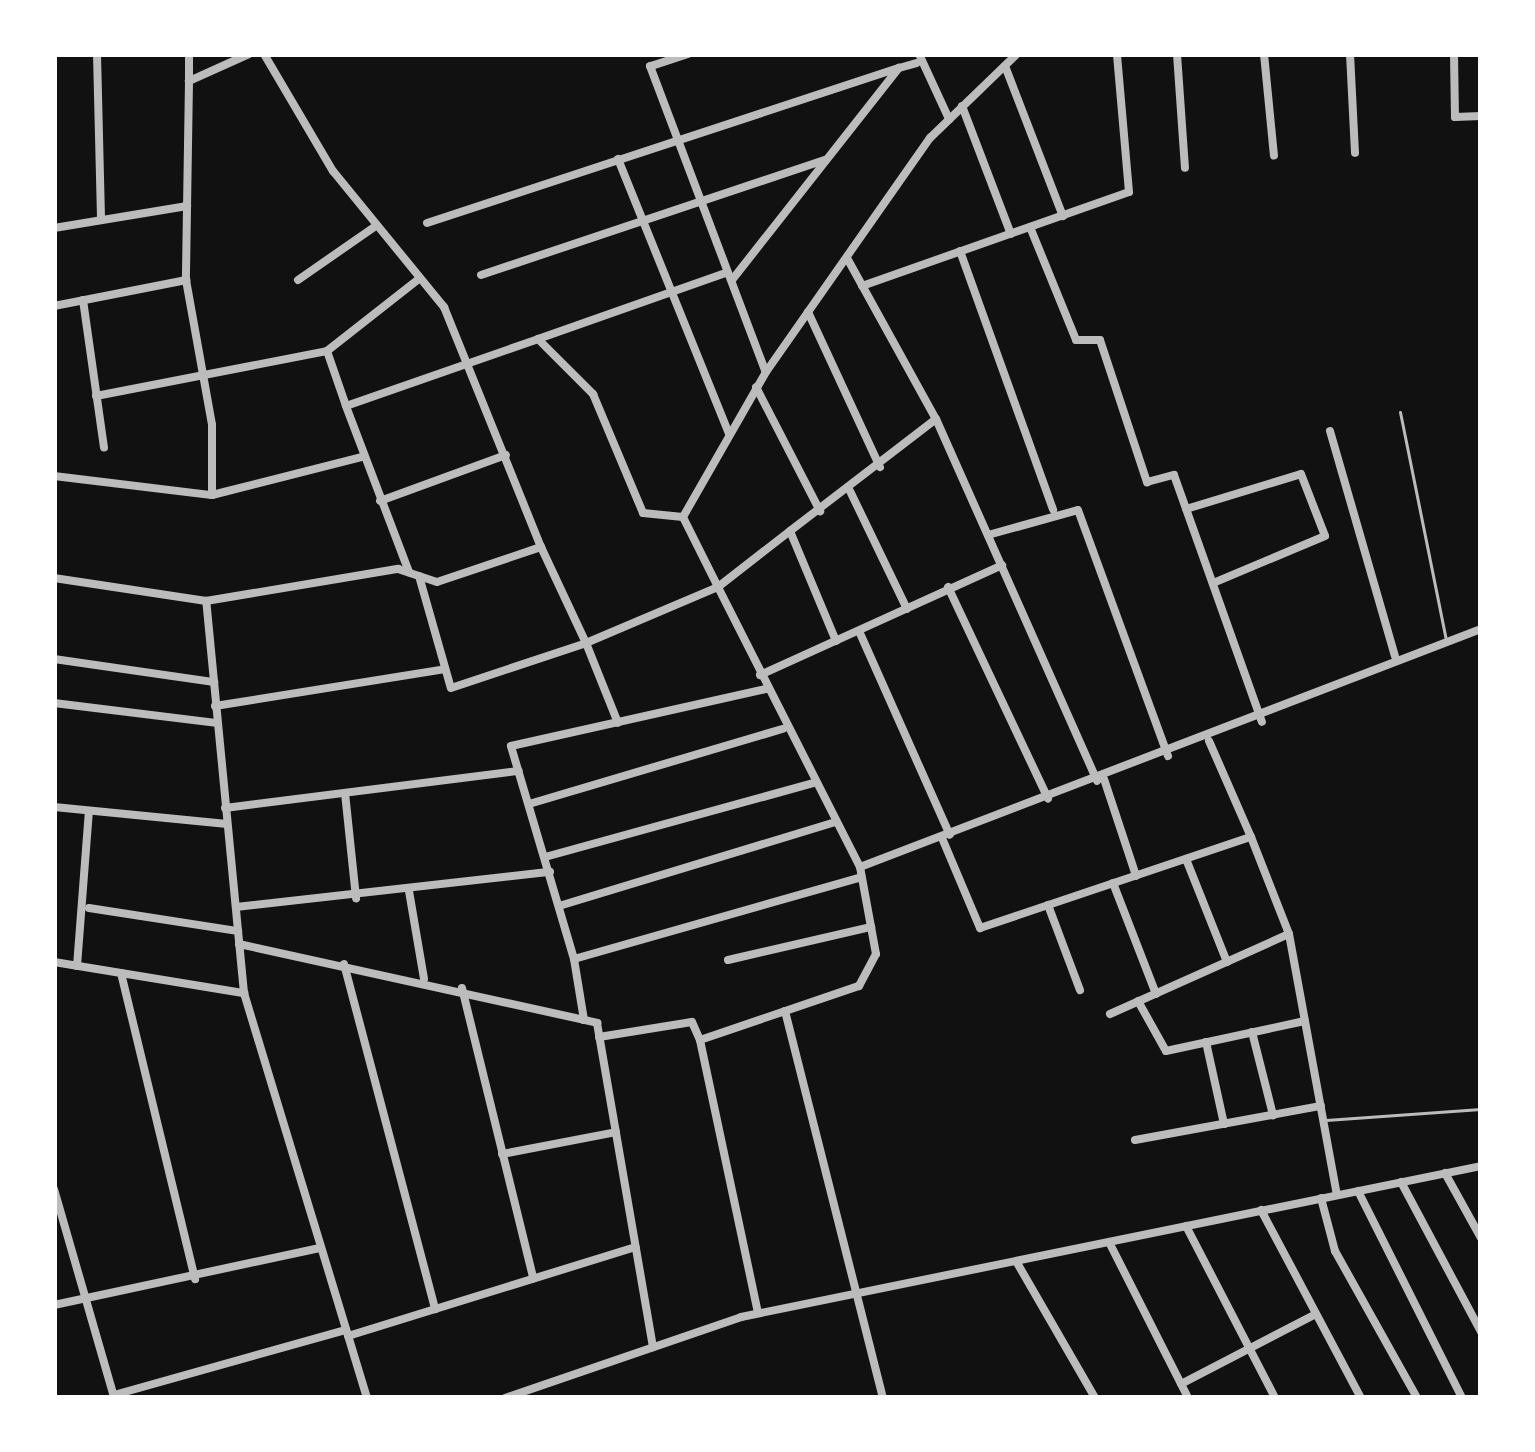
<!DOCTYPE html>
<html>
<head>
<meta charset="utf-8">
<style>
	body { margin:0 }
	#map { position:relative; width:1535px; height:1452px; overflow:hidden; background:#111; font-family:"Archivo Narrow",sans-serif }
	div>[style] { position:absolute }
	[style*='--x'] { left:calc(var(--x)*1px); top:calc(var(--y)*1px); width:calc(var(--w)*1px); rotate:calc(var(--a)*1deg) }
	.service>* { height:3px; margin:-1.5px; padding:0 1.5px; transform-origin:1.5px; border-radius:1.5px; background:#bcbcbc }
	.minor>* { height:8px; margin:-4px; padding:0 4px; transform-origin:4px; border-radius:4px; background:#bcbcbc }
	span { translate:-50% -50%; white-space:nowrap; text-align:center; line-height:1.15; -webkit-text-stroke:9px #fff; paint-order:stroke }
	.frame { position:absolute; inset:0; border:57px solid #fff; pointer-events:none }
</style>
</head>
<body>
<div id="map">
	<div class="service">
		<i style="--x:1400;--y:412;--w:233;--a:78.6"></i>
		<i style="--x:1326;--y:1120;--w:155;--a:-4.1"></i>
	</div>
	<div class="minor">
		<i style="--x:97;--y:54;--w:166;--a:88.6"></i>
		<i style="--x:189;--y:54;--w:27;--a:90"></i>
		<i style="--x:249;--y:54;--w:66;--a:155.8"></i>
		<i style="--x:189;--y:81;--w:199;--a:90.9"></i>
		<i style="--x:186;--y:280;--w:147;--a:79.8"></i>
		<i style="--x:212;--y:425;--w:70;--a:90"></i>
		<i style="--x:212;--y:495;--w:155;--a:-14.2"></i>
		<i style="--x:264;--y:54;--w:136;--a:59.5"></i>
		<i style="--x:333;--y:171;--w:176;--a:50.8"></i>
		<i style="--x:444;--y:307;--w:259;--a:68"></i>
		<i style="--x:688;--y:54;--w:40;--a:162"></i>
		<i style="--x:650;--y:66;--w:326;--a:69.3"></i>
		<i style="--x:919;--y:54;--w:72;--a:65.2"></i>
		<i style="--x:1177;--y:54;--w:114;--a:86"></i>
		<i style="--x:1264;--y:54;--w:102;--a:84.4"></i>
		<i style="--x:1350;--y:54;--w:99;--a:87.1"></i>
		<i style="--x:1454;--y:54;--w:63;--a:89.1"></i>
		<i style="--x:1455;--y:117;--w:26;--a:-2"></i>
		<i style="--x:1005;--y:66;--w:161;--a:68.9"></i>
		<i style="--x:962;--y:106;--w:137;--a:69.1"></i>
		<i style="--x:618;--y:159;--w:297;--a:68"></i>
		<i style="--x:427;--y:223;--w:497;--a:-18.2"></i>
		<i style="--x:1030;--y:227;--w:122;--a:67.8"></i>
		<i style="--x:1076;--y:340;--w:24;--a:0"></i>
		<i style="--x:1100;--y:340;--w:150;--a:71.7"></i>
		<i style="--x:1147;--y:482;--w:28;--a:-15"></i>
		<i style="--x:1174;--y:475;--w:262;--a:70.4"></i>
		<i style="--x:54;--y:228;--w:135;--a:-9.4"></i>
		<i style="--x:960;--y:251;--w:275;--a:70.2"></i>
		<i style="--x:847;--y:258;--w:184;--a:61.1"></i>
		<i style="--x:936;--y:419;--w:396;--a:66"></i>
		<i style="--x:481;--y:275;--w:363;--a:-18.5"></i>
		<i style="--x:298;--y:280;--w:96;--a:-34.8"></i>
		<i style="--x:732;--y:280;--w:270;--a:-51.8"></i>
		<i style="--x:899;--y:68;--w:18;--a:-16"></i>
		<i style="--x:862;--y:286;--w:283;--a:-19.4"></i>
		<i style="--x:1129;--y:192;--w:139;--a:-95"></i>
		<i style="--x:83;--y:300;--w:149;--a:81.9"></i>
		<i style="--x:54;--y:306;--w:135;--a:-11.1"></i>
		<i style="--x:808;--y:312;--w:171;--a:65.1"></i>
		<i style="--x:538;--y:339;--w:201;--a:-19.4"></i>
		<i style="--x:327;--y:351;--w:58;--a:70.9"></i>
		<i style="--x:756;--y:387;--w:140;--a:62.7"></i>
		<i style="--x:96;--y:396;--w:235;--a:-11"></i>
		<i style="--x:327;--y:351;--w:118;--a:-38.1"></i>
		<i style="--x:1330;--y:431;--w:234;--a:73.9"></i>
		<i style="--x:54;--y:476;--w:159;--a:6.9"></i>
		<i style="--x:850;--y:491;--w:131;--a:64.2"></i>
		<i style="--x:380;--y:501;--w:134;--a:-20.1"></i>
		<i style="--x:1186;--y:509;--w:120;--a:-16.9"></i>
		<i style="--x:1301;--y:474;--w:66;--a:68.8"></i>
		<i style="--x:1325;--y:536;--w:121;--a:157.2"></i>
		<i style="--x:988;--y:535;--w:93;--a:-15.5"></i>
		<i style="--x:1078;--y:510;--w:262;--a:69.9"></i>
		<i style="--x:409;--y:572;--w:178;--a:-110.8"></i>
		<i style="--x:346;--y:406;--w:203;--a:-19.2"></i>
		<i style="--x:538;--y:339;--w:78;--a:45"></i>
		<i style="--x:593;--y:394;--w:129;--a:67.2"></i>
		<i style="--x:643;--y:513;--w:40;--a:5.7"></i>
		<i style="--x:419;--y:576;--w:116;--a:74.1"></i>
		<i style="--x:451;--y:688;--w:142;--a:-18.4"></i>
		<i style="--x:586;--y:643;--w:86;--a:68.2"></i>
		<i style="--x:54;--y:578;--w:154;--a:8.6"></i>
		<i style="--x:948;--y:587;--w:234;--a:64.7"></i>
		<i style="--x:859;--y:631;--w:223;--a:66"></i>
		<i style="--x:836;--y:641;--w:119;--a:-112.7"></i>
		<i style="--x:790;--y:531;--w:184;--a:-37.5"></i>
		<i style="--x:54;--y:659;--w:162;--a:8.2"></i>
		<i style="--x:760;--y:675;--w:266;--a:-24.4"></i>
		<i style="--x:54;--y:703;--w:163;--a:7"></i>
		<i style="--x:215;--y:706;--w:233;--a:-9.1"></i>
		<i style="--x:1104;--y:779;--w:102;--a:71.7"></i>
		<i style="--x:345;--y:793;--w:106;--a:84"></i>
		<i style="--x:529;--y:804;--w:265;--a:-16.5"></i>
		<i style="--x:54;--y:807;--w:174;--a:5.6"></i>
		<i style="--x:225;--y:808;--w:296;--a:-7.2"></i>
		<i style="--x:1251;--y:837;--w:104;--a:68.6"></i>
		<i style="--x:1289;--y:934;--w:265;--a:79.6"></i>
		<i style="--x:942;--y:838;--w:98;--a:67.1"></i>
		<i style="--x:980;--y:928;--w:286;--a:-18.6"></i>
		<i style="--x:1251;--y:837;--w:105;--a:-113.6"></i>
		<i style="--x:545;--y:857;--w:278;--a:-15.4"></i>
		<i style="--x:1186;--y:859;--w:111;--a:68.3"></i>
		<i style="--x:860;--y:867;--w:665;--a:-20.97"></i>
		<i style="--x:1113;--y:883;--w:119;--a:68.8"></i>
		<i style="--x:409;--y:891;--w:89;--a:80.3"></i>
		<i style="--x:1048;--y:905;--w:91;--a:69.4"></i>
		<i style="--x:559;--y:906;--w:288;--a:-16.9"></i>
		<i style="--x:236;--y:907;--w:316;--a:-6.4"></i>
		<i style="--x:89;--y:908;--w:151;--a:8.8"></i>
		<i style="--x:239;--y:944;--w:367;--a:12.4"></i>
		<i style="--x:597;--y:1023;--w:329;--a:80.2"></i>
		<i style="--x:574;--y:959;--w:222;--a:-106.5"></i>
		<i style="--x:511;--y:746;--w:261;--a:-12.6"></i>
		<i style="--x:728;--y:960;--w:147;--a:-13"></i>
		<i style="--x:54;--y:962;--w:193;--a:9.3"></i>
		<i style="--x:344;--y:964;--w:357;--a:75.2"></i>
		<i style="--x:77;--y:966;--w:155;--a:-85.6"></i>
		<i style="--x:121;--y:973;--w:315;--a:76.4"></i>
		<i style="--x:462;--y:988;--w:299;--a:76.2"></i>
		<i style="--x:1138;--y:1001;--w:57;--a:60.8"></i>
		<i style="--x:1166;--y:1051;--w:142;--a:-12.2"></i>
		<i style="--x:785;--y:1011;--w:399;--a:75.8"></i>
		<i style="--x:1110;--y:1014;--w:196;--a:-24.1"></i>
		<i style="--x:584;--y:1020;--w:62;--a:-99.3"></i>
		<i style="--x:574;--y:959;--w:299;--a:-15.9"></i>
		<i style="--x:1252;--y:1032;--w:86;--a:75.8"></i>
		<i style="--x:599;--y:1037;--w:94;--a:-9.2"></i>
		<i style="--x:692;--y:1022;--w:20;--a:66"></i>
		<i style="--x:1206;--y:1042;--w:84;--a:77.6"></i>
		<i style="--x:1135;--y:1140;--w:189;--a:-10.4"></i>
		<i style="--x:502;--y:1154;--w:116;--a:-10.9"></i>
		<i style="--x:1445;--y:1173;--w:74;--a:61"></i>
		<i style="--x:1401;--y:1182;--w:170;--a:61.9"></i>
		<i style="--x:54;--y:1189;--w:216;--a:73.9"></i>
		<i style="--x:1358;--y:1191;--w:232;--a:63.3"></i>
		<i style="--x:1321;--y:1198;--w:55;--a:75.2"></i>
		<i style="--x:1335;--y:1251;--w:168;--a:60.8"></i>
		<i style="--x:1261;--y:1210;--w:213;--a:62"></i>
		<i style="--x:1186;--y:1226;--w:194;--a:62.6"></i>
		<i style="--x:1109;--y:1242;--w:175;--a:63.1"></i>
		<i style="--x:1016;--y:1261;--w:158;--a:60"></i>
		<i style="--x:54;--y:1305;--w:273;--a:-12.1"></i>
		<i style="--x:758;--y:1313;--w:279;--a:-102"></i>
		<i style="--x:700;--y:1040;--w:168;--a:-18.8"></i>
		<i style="--x:859;--y:986;--w:36;--a:-62"></i>
		<i style="--x:876;--y:954;--w:88;--a:-100.4"></i>
		<i style="--x:860;--y:867;--w:314;--a:-116.9"></i>
		<i style="--x:718;--y:587;--w:91;--a:-37.9"></i>
		<i style="--x:348;--y:1336;--w:301;--a:-17.2"></i>
		<i style="--x:1181;--y:1384;--w:152;--a:-27.4"></i>
		<i style="--x:114;--y:1395;--w:241;--a:-15.7"></i>
		<i style="--x:367;--y:1398;--w:423;--a:-106.9"></i>
		<i style="--x:244;--y:993;--w:394;--a:-95.5"></i>
		<i style="--x:206;--y:601;--w:195;--a:-9.5"></i>
		<i style="--x:398;--y:569;--w:41;--a:18.4"></i>
		<i style="--x:437;--y:582;--w:110;--a:-18.6"></i>
		<i style="--x:541;--y:547;--w:106;--a:64.9"></i>
		<i style="--x:586;--y:643;--w:143;--a:-23"></i>
		<i style="--x:718;--y:587;--w:78;--a:-116.6"></i>
		<i style="--x:683;--y:517;--w:167;--a:-60.2"></i>
		<i style="--x:766;--y:372;--w:286;--a:-55"></i>
		<i style="--x:930;--y:138;--w:121;--a:-44"></i>
		<i style="--x:505;--y:1398;--w:250;--a:-18.9"></i>
		<i style="--x:741;--y:1317;--w:755;--a:-11.53"></i>
	</div>
	<div class="frame"></div>
</div>
</body>
</html>
